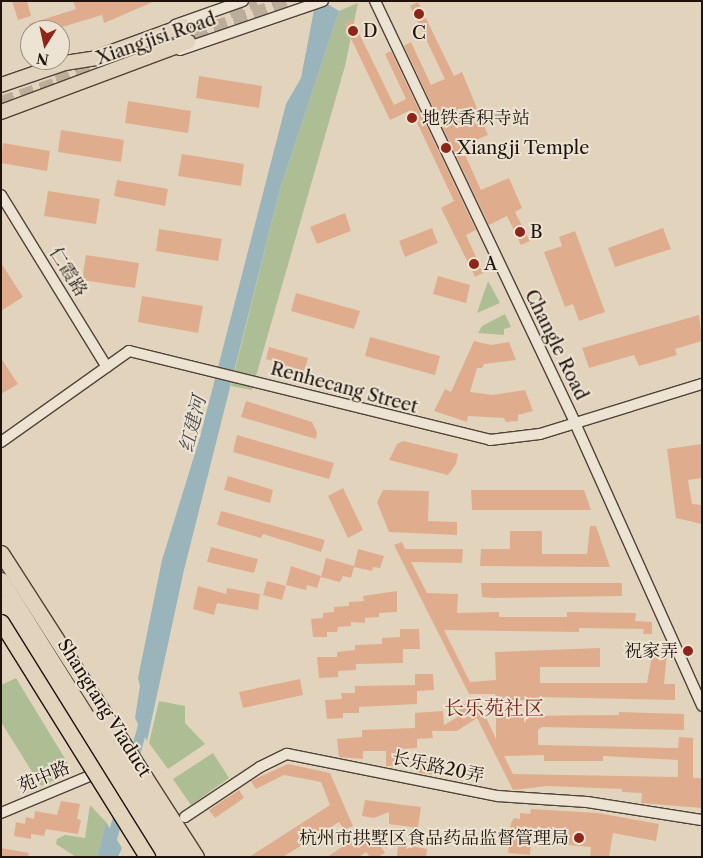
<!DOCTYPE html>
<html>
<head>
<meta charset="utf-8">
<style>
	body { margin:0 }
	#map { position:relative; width:703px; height:858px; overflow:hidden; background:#e2d4bc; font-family:"Libre Caslon Text","Noto Serif SC",serif }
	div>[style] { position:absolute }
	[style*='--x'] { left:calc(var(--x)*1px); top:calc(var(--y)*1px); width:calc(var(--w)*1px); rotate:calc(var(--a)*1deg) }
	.green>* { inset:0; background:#adbe95 }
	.water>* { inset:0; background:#99b5bb }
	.canal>* { height:10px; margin:-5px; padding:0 5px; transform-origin:5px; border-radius:5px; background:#99b5bb }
	.building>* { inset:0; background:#dfad8e }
	.major-tunnel>* { height:14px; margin-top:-7px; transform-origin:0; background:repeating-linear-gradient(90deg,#bbad99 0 14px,transparent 0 21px) }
	.roads { filter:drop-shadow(1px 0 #504338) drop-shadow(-1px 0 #504338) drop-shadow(0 1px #504338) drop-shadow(0 -1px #504338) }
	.minor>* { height:10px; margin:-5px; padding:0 5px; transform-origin:5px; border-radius:5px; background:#ece3d3 }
	.major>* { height:14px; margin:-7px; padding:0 7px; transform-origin:7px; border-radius:7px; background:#e2d4bc }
	.highway>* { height:15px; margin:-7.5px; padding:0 7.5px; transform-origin:7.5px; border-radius:7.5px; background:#e2d4bc }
	.bridges { filter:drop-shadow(1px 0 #1f130c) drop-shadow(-1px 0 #1f130c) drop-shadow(0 1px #1f130c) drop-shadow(0 -1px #1f130c) }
	.highway-bridge>* { height:15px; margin:-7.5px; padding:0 7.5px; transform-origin:7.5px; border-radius:7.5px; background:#e2d4bc }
	.dots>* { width:14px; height:14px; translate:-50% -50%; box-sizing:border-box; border:2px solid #ece3d3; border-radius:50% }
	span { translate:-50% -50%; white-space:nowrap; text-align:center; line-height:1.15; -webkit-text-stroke:4px #ece3d3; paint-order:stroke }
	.poi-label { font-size:18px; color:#1f130c }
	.left { translate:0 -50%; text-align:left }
	.right { translate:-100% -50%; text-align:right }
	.street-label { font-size:18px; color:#1f130c }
	.water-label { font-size:19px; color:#4a4c49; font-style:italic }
	.quarter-label { font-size:20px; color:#7a1f14 }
	.frame { position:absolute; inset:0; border:2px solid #1f130c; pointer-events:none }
	.north { position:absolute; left:20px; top:20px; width:50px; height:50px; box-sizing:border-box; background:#ece3d3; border:1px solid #9a9083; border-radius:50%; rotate:190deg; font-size:14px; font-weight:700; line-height:20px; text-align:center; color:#1f130c }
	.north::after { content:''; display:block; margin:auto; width:18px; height:22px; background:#8f2418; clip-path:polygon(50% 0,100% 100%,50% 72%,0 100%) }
</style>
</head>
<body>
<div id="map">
	<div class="green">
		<i style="clip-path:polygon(358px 3px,345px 66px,252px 390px,231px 386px,280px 189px,339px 11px)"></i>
		<i style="clip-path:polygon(488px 281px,500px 303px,477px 313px)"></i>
		<i style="clip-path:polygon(505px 314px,511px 327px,504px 329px,504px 335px,478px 333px,482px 326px)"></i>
		<i style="clip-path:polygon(16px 678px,67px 762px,61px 777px,41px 786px,1px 722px,1px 685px)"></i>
		<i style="clip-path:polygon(159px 701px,185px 706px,185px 723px,205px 744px,168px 769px,149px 743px)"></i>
		<i style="clip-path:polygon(213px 753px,229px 778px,191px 805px,173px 779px)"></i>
		<i style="clip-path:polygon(90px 805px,106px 822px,97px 857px,76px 857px,56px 844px,57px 839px,65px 835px,85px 838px)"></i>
	</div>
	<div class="water">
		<i style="clip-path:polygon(312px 1px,323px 1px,339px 11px,280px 189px,184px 570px,147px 741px,135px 718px,140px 686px,138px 678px,162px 560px,200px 437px,286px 104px,301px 78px,314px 10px)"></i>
		<i style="clip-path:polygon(106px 822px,122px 848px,118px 857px,97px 857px)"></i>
	</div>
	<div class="canal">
		<i style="--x:133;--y:762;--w:46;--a:-74.7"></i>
		<i style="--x:107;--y:857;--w:49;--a:-74.5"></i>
	</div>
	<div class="building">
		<i style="clip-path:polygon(12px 1px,27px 1px,31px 16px,18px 20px)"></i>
		<i style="clip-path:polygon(73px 1px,153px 1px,153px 2px,104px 23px,102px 15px,52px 30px,31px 30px,29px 24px,76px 9px)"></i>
		<i style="clip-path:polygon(418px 2px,454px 76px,462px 72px,488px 135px,461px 146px,481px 190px,509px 178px,522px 208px,515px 212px,530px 241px,521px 245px,507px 216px,489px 225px,404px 46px,411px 42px,431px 85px,445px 79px,410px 6px)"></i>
		<i style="clip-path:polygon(352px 19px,394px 105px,406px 99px,385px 54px,391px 51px,476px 230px,466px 235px,483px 273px,475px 277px,441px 208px,454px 201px,411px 110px,390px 120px,344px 24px)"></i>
		<i style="clip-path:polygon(199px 76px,262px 86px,259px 108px,196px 98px)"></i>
		<i style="clip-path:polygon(128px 101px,191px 111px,188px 133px,125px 123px)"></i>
		<i style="clip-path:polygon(61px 130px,124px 140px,121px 162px,58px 152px)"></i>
		<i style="clip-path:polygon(3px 143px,50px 151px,47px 171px,1px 163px)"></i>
		<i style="clip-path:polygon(182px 154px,244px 164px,241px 186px,178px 176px)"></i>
		<i style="clip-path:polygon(117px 180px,168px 189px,165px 206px,114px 196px)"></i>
		<i style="clip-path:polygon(48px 191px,100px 199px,96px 224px,44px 216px)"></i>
		<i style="clip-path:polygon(345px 213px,351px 231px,317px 244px,310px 227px)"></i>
		<i style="clip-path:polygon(432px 228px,438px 243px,405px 257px,399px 241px)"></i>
		<i style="clip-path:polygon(663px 228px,671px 249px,615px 267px,608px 248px)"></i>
		<i style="clip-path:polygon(159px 229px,222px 239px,218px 261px,156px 251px)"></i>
		<i style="clip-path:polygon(575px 231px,605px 312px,579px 321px,573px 304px,565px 307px,544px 252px,562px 246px,559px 237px)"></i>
		<i style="clip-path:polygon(86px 255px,139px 263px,135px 288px,82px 280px)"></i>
		<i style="clip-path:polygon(1px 263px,23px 297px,1px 311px)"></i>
		<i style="clip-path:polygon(438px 276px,470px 285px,466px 303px,433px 294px)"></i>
		<i style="clip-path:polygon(296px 293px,360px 311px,354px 329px,291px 311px)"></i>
		<i style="clip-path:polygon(142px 296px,203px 306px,198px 333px,138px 322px)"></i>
		<i style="clip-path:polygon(699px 315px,702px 341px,675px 349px,677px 355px,639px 366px,634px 355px,589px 368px,582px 348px)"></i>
		<i style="clip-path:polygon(370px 337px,440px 356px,435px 375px,365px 356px)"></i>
		<i style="clip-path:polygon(474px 341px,491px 345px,509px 342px,516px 360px,484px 364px,482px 368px,477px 368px,470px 392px,493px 395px,525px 390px,533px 411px,518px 415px,518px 421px,506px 422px,504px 418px,468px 416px,467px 422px,434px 411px,445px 389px,451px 392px)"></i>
		<i style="clip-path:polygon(269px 347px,308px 358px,304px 371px,266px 359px)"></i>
		<i style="clip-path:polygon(1px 358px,18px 384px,1px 394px)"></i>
		<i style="clip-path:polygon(246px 401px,312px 422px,317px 432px,316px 439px,241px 417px)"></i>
		<i style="clip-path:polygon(237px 435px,334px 463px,329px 479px,233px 452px)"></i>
		<i style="clip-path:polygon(403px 441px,458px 454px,456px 464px,448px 475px,389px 460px,397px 444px)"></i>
		<i style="clip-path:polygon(702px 444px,702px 478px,688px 480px,692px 504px,702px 505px,702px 524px,676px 518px,667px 449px)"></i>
		<i style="clip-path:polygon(228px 476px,273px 490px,270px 503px,224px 490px)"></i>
		<i style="clip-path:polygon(343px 488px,363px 530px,348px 538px,328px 496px)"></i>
		<i style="clip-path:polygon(383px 490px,429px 491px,428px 521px,457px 522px,457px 535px,389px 532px,377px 502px)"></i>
		<i style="clip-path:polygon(471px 490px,584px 490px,591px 510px,472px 510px)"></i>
		<i style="clip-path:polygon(221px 511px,325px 540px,321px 552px,263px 534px,261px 538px,217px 525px)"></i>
		<i style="clip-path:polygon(590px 526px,596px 526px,610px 567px,480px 566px,481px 549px,510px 549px,510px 531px,542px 531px,542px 554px,587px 554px)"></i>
		<i style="clip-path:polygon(402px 542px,405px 549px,463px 549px,462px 563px,411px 562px,427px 593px,458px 594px,457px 613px,499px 612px,499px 617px,567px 617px,567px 612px,636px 613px,635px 621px,652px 622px,652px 634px,643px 634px,644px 629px,579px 628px,579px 632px,444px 630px,470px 682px,496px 680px,495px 652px,600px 648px,600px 667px,540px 667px,540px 683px,647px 683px,653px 650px,667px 652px,664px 684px,675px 684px,675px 700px,539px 697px,539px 700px,496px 700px,495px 694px,469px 694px,394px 545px)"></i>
		<i style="clip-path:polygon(211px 547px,258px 559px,254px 573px,207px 562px)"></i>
		<i style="clip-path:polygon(358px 549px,384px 556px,380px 568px,373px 567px,372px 571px,354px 567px,351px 578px,343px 576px,340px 582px,321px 577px,326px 558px,354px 566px)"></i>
		<i style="clip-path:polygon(291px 566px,321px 576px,317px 588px,307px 585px,306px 590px,286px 585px)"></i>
		<i style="clip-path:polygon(267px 581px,286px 586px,282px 600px,263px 595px)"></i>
		<i style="clip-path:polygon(481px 583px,622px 583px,622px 596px,493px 598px,482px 597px)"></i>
		<i style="clip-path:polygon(198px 586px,226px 594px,227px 588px,260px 594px,258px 610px,217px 603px,214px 615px,193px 609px)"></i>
		<i style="clip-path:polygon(397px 591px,397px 612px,379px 613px,379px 617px,365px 618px,365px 623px,351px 622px,351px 626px,338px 627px,337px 632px,327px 632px,327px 637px,313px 637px,311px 619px,323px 618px,323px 613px,334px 612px,334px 607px,349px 606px,349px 602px,364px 601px,363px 596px)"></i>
		<i style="clip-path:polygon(400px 629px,419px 629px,420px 649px,403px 649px,403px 663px,356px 664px,356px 670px,338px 671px,338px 677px,319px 678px,317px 657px,337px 657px,337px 652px,355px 650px,355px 645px,382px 644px,382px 638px,400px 637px)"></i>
		<i style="clip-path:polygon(415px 674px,433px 674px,434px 690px,417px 691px,417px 704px,359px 707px,359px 713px,343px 713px,343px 718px,327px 719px,325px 700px,342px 699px,341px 693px,355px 693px,355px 686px,415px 685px)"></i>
		<i style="clip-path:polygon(300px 679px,303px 695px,243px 708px,239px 692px)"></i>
		<i style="clip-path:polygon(evenodd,477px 698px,496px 739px,496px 716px,619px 715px,619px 712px,684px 714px,684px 730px,542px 727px,538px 730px,538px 745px,678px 748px,679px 737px,693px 738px,693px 778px,702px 778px,702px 808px,641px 803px,642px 793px,622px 792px,622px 789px,548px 786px,513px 790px,477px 718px,457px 731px,432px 731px,433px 738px,417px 739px,417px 748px,402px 749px,403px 765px,386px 766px,386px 751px,363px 751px,363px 759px,339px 757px,337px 739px,362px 737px,362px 730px,415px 728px,415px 713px,443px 711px,444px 725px,461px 715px,458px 707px,477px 698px,544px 755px,544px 761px,603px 761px,603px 756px,678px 760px,678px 777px,513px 774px,504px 756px,544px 755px)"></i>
		<i style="clip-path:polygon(419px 758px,438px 759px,437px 775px,419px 773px)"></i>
		<i style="clip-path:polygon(288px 764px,330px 773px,353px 826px,344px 830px,339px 822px,283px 857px,249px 857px,330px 805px,321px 782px,284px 775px,256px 789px,251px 781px)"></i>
		<i style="clip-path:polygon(239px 790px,244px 798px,215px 818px,209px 810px)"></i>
		<i style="clip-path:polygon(365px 800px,421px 807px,418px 828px,389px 824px,389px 812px,374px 818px,362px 816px)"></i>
		<i style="clip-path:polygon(61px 801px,80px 804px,77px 819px,81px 820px,78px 834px,46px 829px,44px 836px,31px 834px,31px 839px,14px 836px,16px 822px,25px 824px,26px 817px,34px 819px,35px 811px,57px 815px)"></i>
		<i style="clip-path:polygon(531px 809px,598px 813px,659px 824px,656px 841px,613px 833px,609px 857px,590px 857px,591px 847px,568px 845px,569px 831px,532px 828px,530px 855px,508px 853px,511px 823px,514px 818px,520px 819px,520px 813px,530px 814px)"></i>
		<i style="clip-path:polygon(357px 837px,362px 845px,375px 837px,385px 853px,378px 857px,370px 857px,366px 852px,359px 857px,327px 857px)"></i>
		<i style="clip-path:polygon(398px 844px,427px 849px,426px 857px,397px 857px)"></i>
		<i style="clip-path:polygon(1px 848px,29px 853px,28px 857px,1px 857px)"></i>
	</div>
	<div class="major-tunnel">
		<i style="--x:229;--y:11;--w:29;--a:-20"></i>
		<i style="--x:174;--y:42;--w:124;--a:-19.3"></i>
		<i style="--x:55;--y:77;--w:46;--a:-20.4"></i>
		<i style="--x:1;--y:103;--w:72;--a:-18.7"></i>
	</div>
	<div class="roads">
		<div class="minor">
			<i style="--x:375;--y:1;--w:467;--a:64.6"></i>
			<i style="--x:575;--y:423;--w:310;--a:65.8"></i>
			<i style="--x:175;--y:25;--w:72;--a:-19.4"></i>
			<i style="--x:180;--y:50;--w:151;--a:-18.9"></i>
			<i style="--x:1;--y:195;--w:202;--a:58.4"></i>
			<i style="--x:1;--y:442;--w:157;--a:-35.4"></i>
			<i style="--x:129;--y:351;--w:372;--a:13.8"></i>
			<i style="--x:490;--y:440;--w:50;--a:-6.8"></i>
			<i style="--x:540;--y:434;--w:170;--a:-17.2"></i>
			<i style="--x:1;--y:813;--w:106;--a:-22.7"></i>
			<i style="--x:185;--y:817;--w:90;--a:-33.7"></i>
			<i style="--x:260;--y:767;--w:30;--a:-26"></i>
			<i style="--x:287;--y:754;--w:215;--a:11.3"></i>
			<i style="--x:498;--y:796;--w:89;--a:3.9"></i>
			<i style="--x:587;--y:802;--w:116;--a:8.9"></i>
		</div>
		<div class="major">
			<i style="--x:1;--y:85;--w:68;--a:-19"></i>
			<i style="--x:65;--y:63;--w:30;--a:-9"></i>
			<i style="--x:95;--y:58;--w:94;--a:-20"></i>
			<i style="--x:1;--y:112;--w:200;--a:-20.5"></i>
			<i style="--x:96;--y:718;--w:165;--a:57.7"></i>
		</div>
		<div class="highway">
			<i style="--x:1;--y:553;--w:361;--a:57.3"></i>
			<i style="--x:1;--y:580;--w:327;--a:57.9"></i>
			<i style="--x:1;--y:603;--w:299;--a:58.1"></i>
		</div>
	</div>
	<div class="bridges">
		<div class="highway-bridge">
			<i style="--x:1;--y:622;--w:277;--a:58.1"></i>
		</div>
	</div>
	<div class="dots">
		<i style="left:419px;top:14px;background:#8f2418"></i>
		<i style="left:353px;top:31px;background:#8f2418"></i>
		<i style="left:412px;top:118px;background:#8f2418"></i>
		<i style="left:446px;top:148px;background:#8f2418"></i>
		<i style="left:520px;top:232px;background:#8f2418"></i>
		<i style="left:474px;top:264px;background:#8f2418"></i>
		<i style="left:688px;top:651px;background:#8f2418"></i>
		<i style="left:579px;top:838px;background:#8f2418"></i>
	</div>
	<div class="poi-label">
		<span class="left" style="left:363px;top:31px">D</span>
		<span style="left:419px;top:33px">C</span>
		<span class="left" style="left:422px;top:118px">地铁香积寺站</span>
		<span class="left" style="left:457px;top:148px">Xiangji Temple</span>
		<span class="left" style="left:530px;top:232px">B</span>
		<span class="left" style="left:484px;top:264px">A</span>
		<span class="right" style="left:678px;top:651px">祝家弄</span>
		<span class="right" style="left:569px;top:838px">杭州市拱墅区食品药品监督管理局</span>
	</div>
	<div class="street-label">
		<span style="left:156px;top:39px;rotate:-19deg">Xiangjisi Road</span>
		<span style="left:68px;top:272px;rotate:58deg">仁霞路</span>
		<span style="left:556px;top:345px;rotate:64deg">Changle Road</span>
		<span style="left:344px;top:388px;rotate:15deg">Renhecang Street</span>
		<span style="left:104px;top:708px;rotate:58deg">Shangtang Viaduct</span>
		<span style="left:438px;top:767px;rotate:12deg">长乐路20弄</span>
		<span style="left:44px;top:777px;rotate:-23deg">苑中路</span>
	</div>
	<div class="water-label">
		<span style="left:193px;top:424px;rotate:-76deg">红建河</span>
	</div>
	<div class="quarter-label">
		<span style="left:494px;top:708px">长乐苑社区</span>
	</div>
	<div class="frame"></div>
	<div class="north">N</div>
</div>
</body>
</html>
